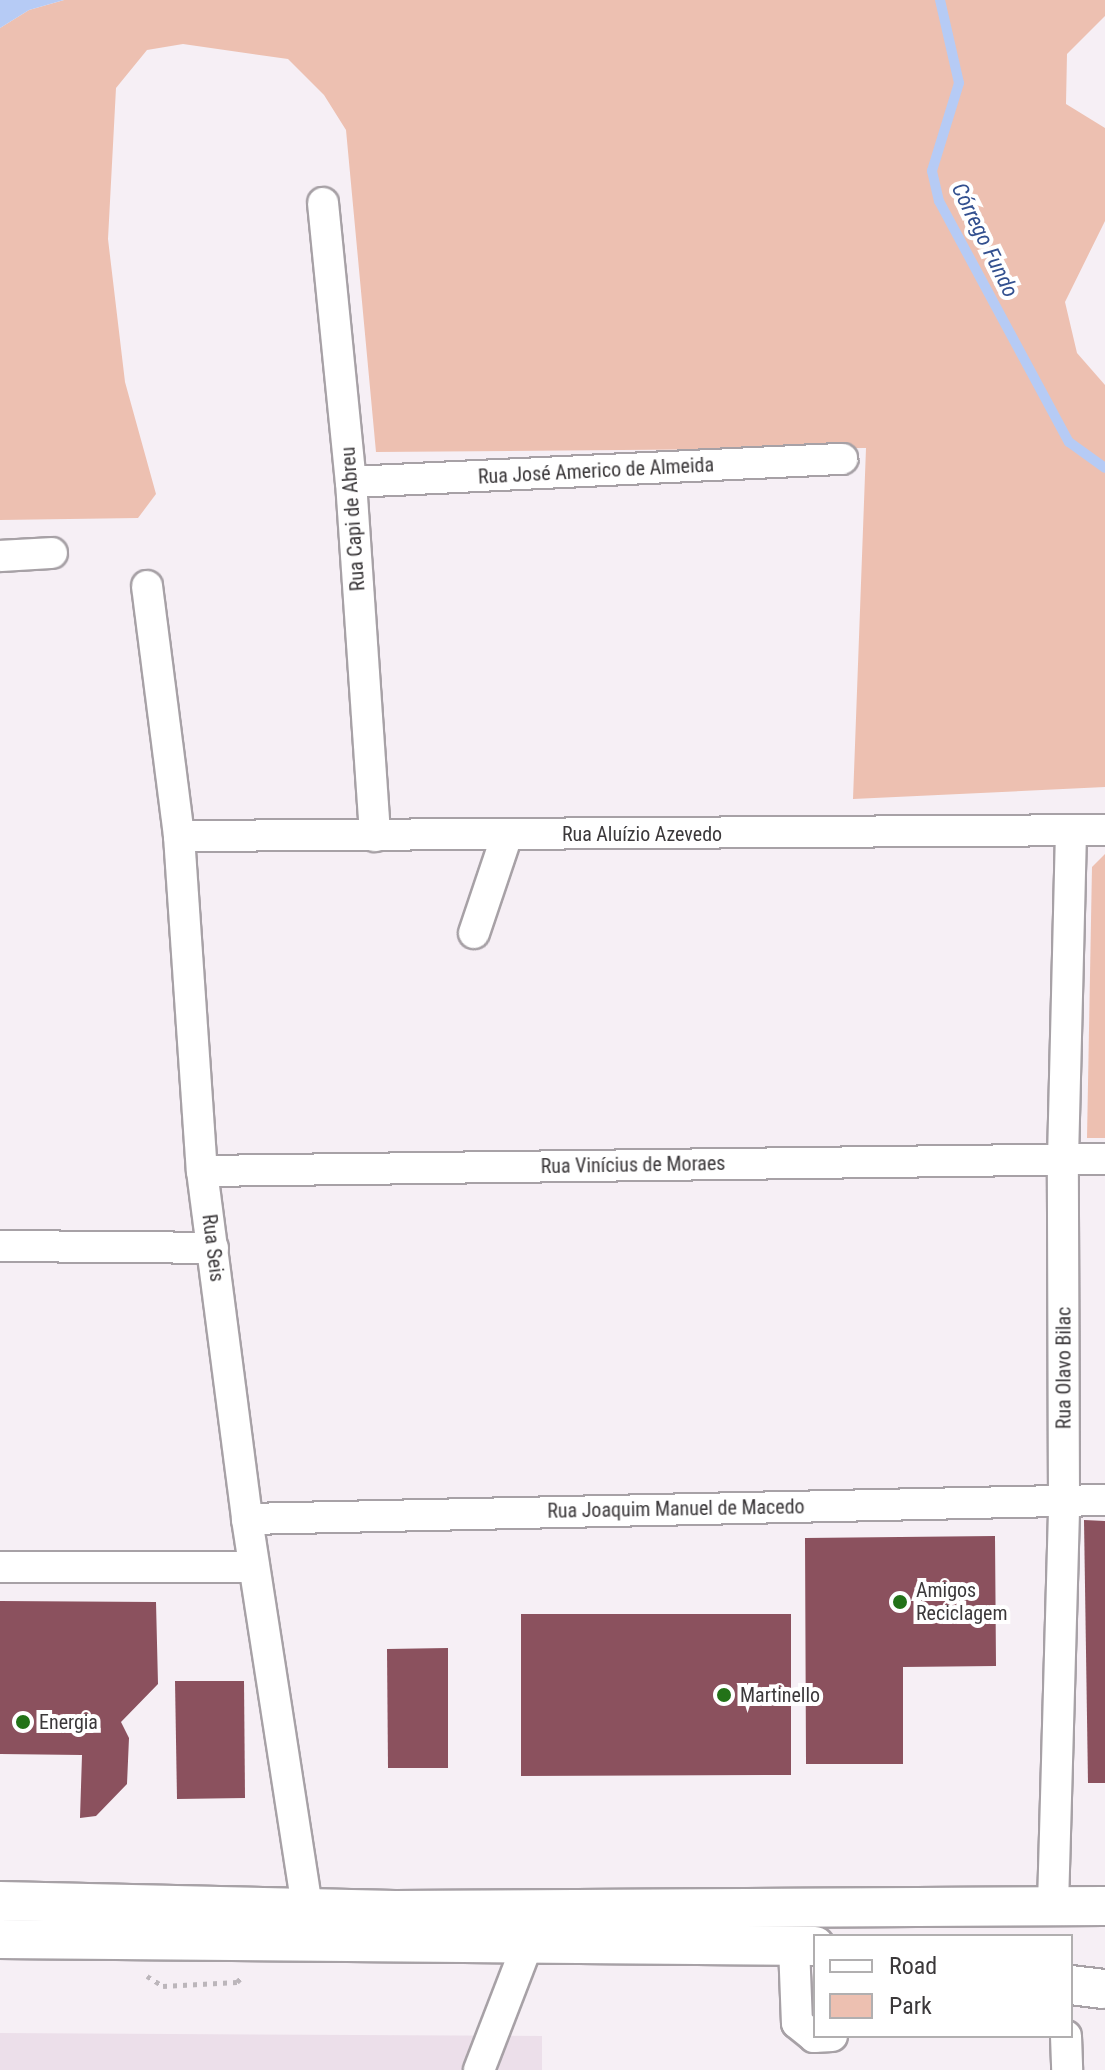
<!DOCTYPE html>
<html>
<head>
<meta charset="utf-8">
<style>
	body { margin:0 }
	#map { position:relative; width:1105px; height:2070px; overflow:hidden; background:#f6eff5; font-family:"Roboto Condensed",sans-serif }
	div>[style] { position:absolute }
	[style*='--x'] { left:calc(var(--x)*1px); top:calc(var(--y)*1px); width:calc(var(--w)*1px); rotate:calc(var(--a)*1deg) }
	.built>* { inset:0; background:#ecdfea }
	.green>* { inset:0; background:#edc0b1 }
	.water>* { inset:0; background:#b6cbf5 }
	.stream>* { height:10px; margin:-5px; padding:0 5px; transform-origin:5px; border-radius:5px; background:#b6cbf5 }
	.building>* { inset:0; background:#8b515e }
	.path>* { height:5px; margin-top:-2.5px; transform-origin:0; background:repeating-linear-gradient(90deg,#bcb6bb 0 4px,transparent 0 10px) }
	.roads { filter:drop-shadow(2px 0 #a7a1a6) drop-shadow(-2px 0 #a7a1a6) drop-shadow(0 2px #a7a1a6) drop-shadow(0 -2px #a7a1a6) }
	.minor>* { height:30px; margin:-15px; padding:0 15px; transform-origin:15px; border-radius:15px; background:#fff }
	.major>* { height:38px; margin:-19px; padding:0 19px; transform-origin:19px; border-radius:19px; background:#fff }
	.dots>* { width:22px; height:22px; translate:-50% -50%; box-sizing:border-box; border:4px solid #fff; border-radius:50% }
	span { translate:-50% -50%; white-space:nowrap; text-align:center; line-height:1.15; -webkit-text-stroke:8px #fff; paint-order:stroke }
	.street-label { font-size:20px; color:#3b383a }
	.poi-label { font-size:20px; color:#3b383a }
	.left { translate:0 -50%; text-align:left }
	.water-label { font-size:22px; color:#33508f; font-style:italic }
	.legend { position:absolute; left:813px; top:1934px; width:260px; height:104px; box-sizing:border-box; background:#fff; border:2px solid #b1afb0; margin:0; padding:10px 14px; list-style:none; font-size:24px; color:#3b383a }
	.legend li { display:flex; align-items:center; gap:16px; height:40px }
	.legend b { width:40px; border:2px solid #b1afb0 }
</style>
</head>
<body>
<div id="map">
	<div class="built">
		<i style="clip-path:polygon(0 2033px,542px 2036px,542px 2070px,0 2070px)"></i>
	</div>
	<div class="green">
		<i style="clip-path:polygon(64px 0,1105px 0,1105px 16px,1067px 54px,1066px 104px,1105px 128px,1105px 221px,1065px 302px,1077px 353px,1105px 385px,1105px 787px,853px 799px,866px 448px,376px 452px,346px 130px,324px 95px,288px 59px,183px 44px,147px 50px,116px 88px,108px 239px,125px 382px,156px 494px,138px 518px,0 520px,0 28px,29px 10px)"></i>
		<i style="clip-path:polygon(1105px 854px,1105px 1138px,1087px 1138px,1092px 867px)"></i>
	</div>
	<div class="water">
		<i style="clip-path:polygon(0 0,64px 0,29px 10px,0 28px)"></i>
	</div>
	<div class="stream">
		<i style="--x:940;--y:0;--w:85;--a:77.1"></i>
		<i style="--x:959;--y:83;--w:92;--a:107.1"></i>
		<i style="--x:932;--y:171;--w:31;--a:77"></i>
		<i style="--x:939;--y:201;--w:274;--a:61.7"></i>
		<i style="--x:1069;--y:442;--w:44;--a:35.8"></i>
	</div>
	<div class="building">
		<i style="clip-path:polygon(1084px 1520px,1105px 1521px,1105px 1783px,1088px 1783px)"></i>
		<i style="clip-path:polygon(995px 1536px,996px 1666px,903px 1667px,903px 1764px,806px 1764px,805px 1538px)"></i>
		<i style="clip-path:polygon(0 1601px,156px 1602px,158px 1684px,121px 1722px,129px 1738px,127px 1784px,96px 1816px,80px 1818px,82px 1755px,0 1754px)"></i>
		<i style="clip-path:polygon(521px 1614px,791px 1614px,791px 1775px,521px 1776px)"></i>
		<i style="clip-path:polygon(448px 1648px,448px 1768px,388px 1768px,387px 1649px)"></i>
		<i style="clip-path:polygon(175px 1681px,244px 1681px,245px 1798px,177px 1799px)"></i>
	</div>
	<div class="path">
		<i style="--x:147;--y:1976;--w:19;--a:32"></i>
		<i style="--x:163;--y:1986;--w:74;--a:-3.1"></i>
		<i style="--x:237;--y:1982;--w:8;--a:-45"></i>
	</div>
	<div class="roads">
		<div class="minor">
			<i style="--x:323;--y:203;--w:280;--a:84.3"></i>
			<i style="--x:351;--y:482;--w:355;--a:86.1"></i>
			<i style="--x:351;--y:482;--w:492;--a:-2.7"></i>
			<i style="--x:0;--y:556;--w:52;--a:-3.3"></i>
			<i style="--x:147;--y:586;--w:252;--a:82.7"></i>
			<i style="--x:179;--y:836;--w:336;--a:86.1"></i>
			<i style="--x:202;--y:1171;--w:351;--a:82.6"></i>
			<i style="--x:247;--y:1519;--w:394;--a:81.2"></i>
			<i style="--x:179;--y:836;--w:926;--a:-0.37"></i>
			<i style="--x:474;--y:933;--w:103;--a:-71.4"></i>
			<i style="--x:202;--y:1171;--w:903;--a:-0.76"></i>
			<i style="--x:0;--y:1246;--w:213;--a:0.5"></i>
			<i style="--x:247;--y:1519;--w:858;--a:-1.27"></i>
			<i style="--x:0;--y:1567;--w:254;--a:0"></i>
			<i style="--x:1053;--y:1905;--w:405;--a:-88.4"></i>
			<i style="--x:1064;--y:1500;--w:341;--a:-90.2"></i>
			<i style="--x:1063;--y:1159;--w:328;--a:-88.6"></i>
			<i style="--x:794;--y:1946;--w:77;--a:87.8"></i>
			<i style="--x:797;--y:2023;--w:22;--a:39"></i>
			<i style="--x:814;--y:2037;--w:18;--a:-3"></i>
			<i style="--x:1066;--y:2036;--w:34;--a:88"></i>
			<i style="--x:479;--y:2070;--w:136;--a:-68.9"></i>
		</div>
		<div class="major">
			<i style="--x:0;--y:1901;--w:395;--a:1.3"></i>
			<i style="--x:395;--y:1910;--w:710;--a:-0.32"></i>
			<i style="--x:0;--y:1939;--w:815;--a:0.49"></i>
			<i style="--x:1071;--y:1985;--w:34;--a:7"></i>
		</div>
	</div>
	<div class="dots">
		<i style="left:900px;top:1602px;background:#237218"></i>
		<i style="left:724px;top:1695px;background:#237218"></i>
		<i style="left:23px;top:1722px;background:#237218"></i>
	</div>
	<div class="street-label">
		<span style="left:596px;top:471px;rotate:-3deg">Rua José Americo de Almeida</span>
		<span style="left:353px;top:519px;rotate:-94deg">Rua Capi de Abreu</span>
		<span style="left:642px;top:834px">Rua Aluízio Azevedo</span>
		<span style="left:633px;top:1165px;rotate:-1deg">Rua Vinícius de Moraes</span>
		<span style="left:213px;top:1248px;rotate:83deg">Rua Seis</span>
		<span style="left:1064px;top:1368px;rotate:-90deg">Rua Olavo Bilac</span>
		<span style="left:676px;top:1509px;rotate:-1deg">Rua Joaquim Manuel de Macedo</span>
	</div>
	<div class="poi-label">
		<span class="left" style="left:916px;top:1602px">Amigos<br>Reciclagem</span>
		<span class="left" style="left:740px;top:1695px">Martinello</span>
		<span class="left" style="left:39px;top:1722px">Energia</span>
	</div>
	<div class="water-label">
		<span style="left:985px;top:240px;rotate:64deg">Córrego Fundo</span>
	</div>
	<ul class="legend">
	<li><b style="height:10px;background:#fff"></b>Road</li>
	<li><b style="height:22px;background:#edc0b1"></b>Park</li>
	</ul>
</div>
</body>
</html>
